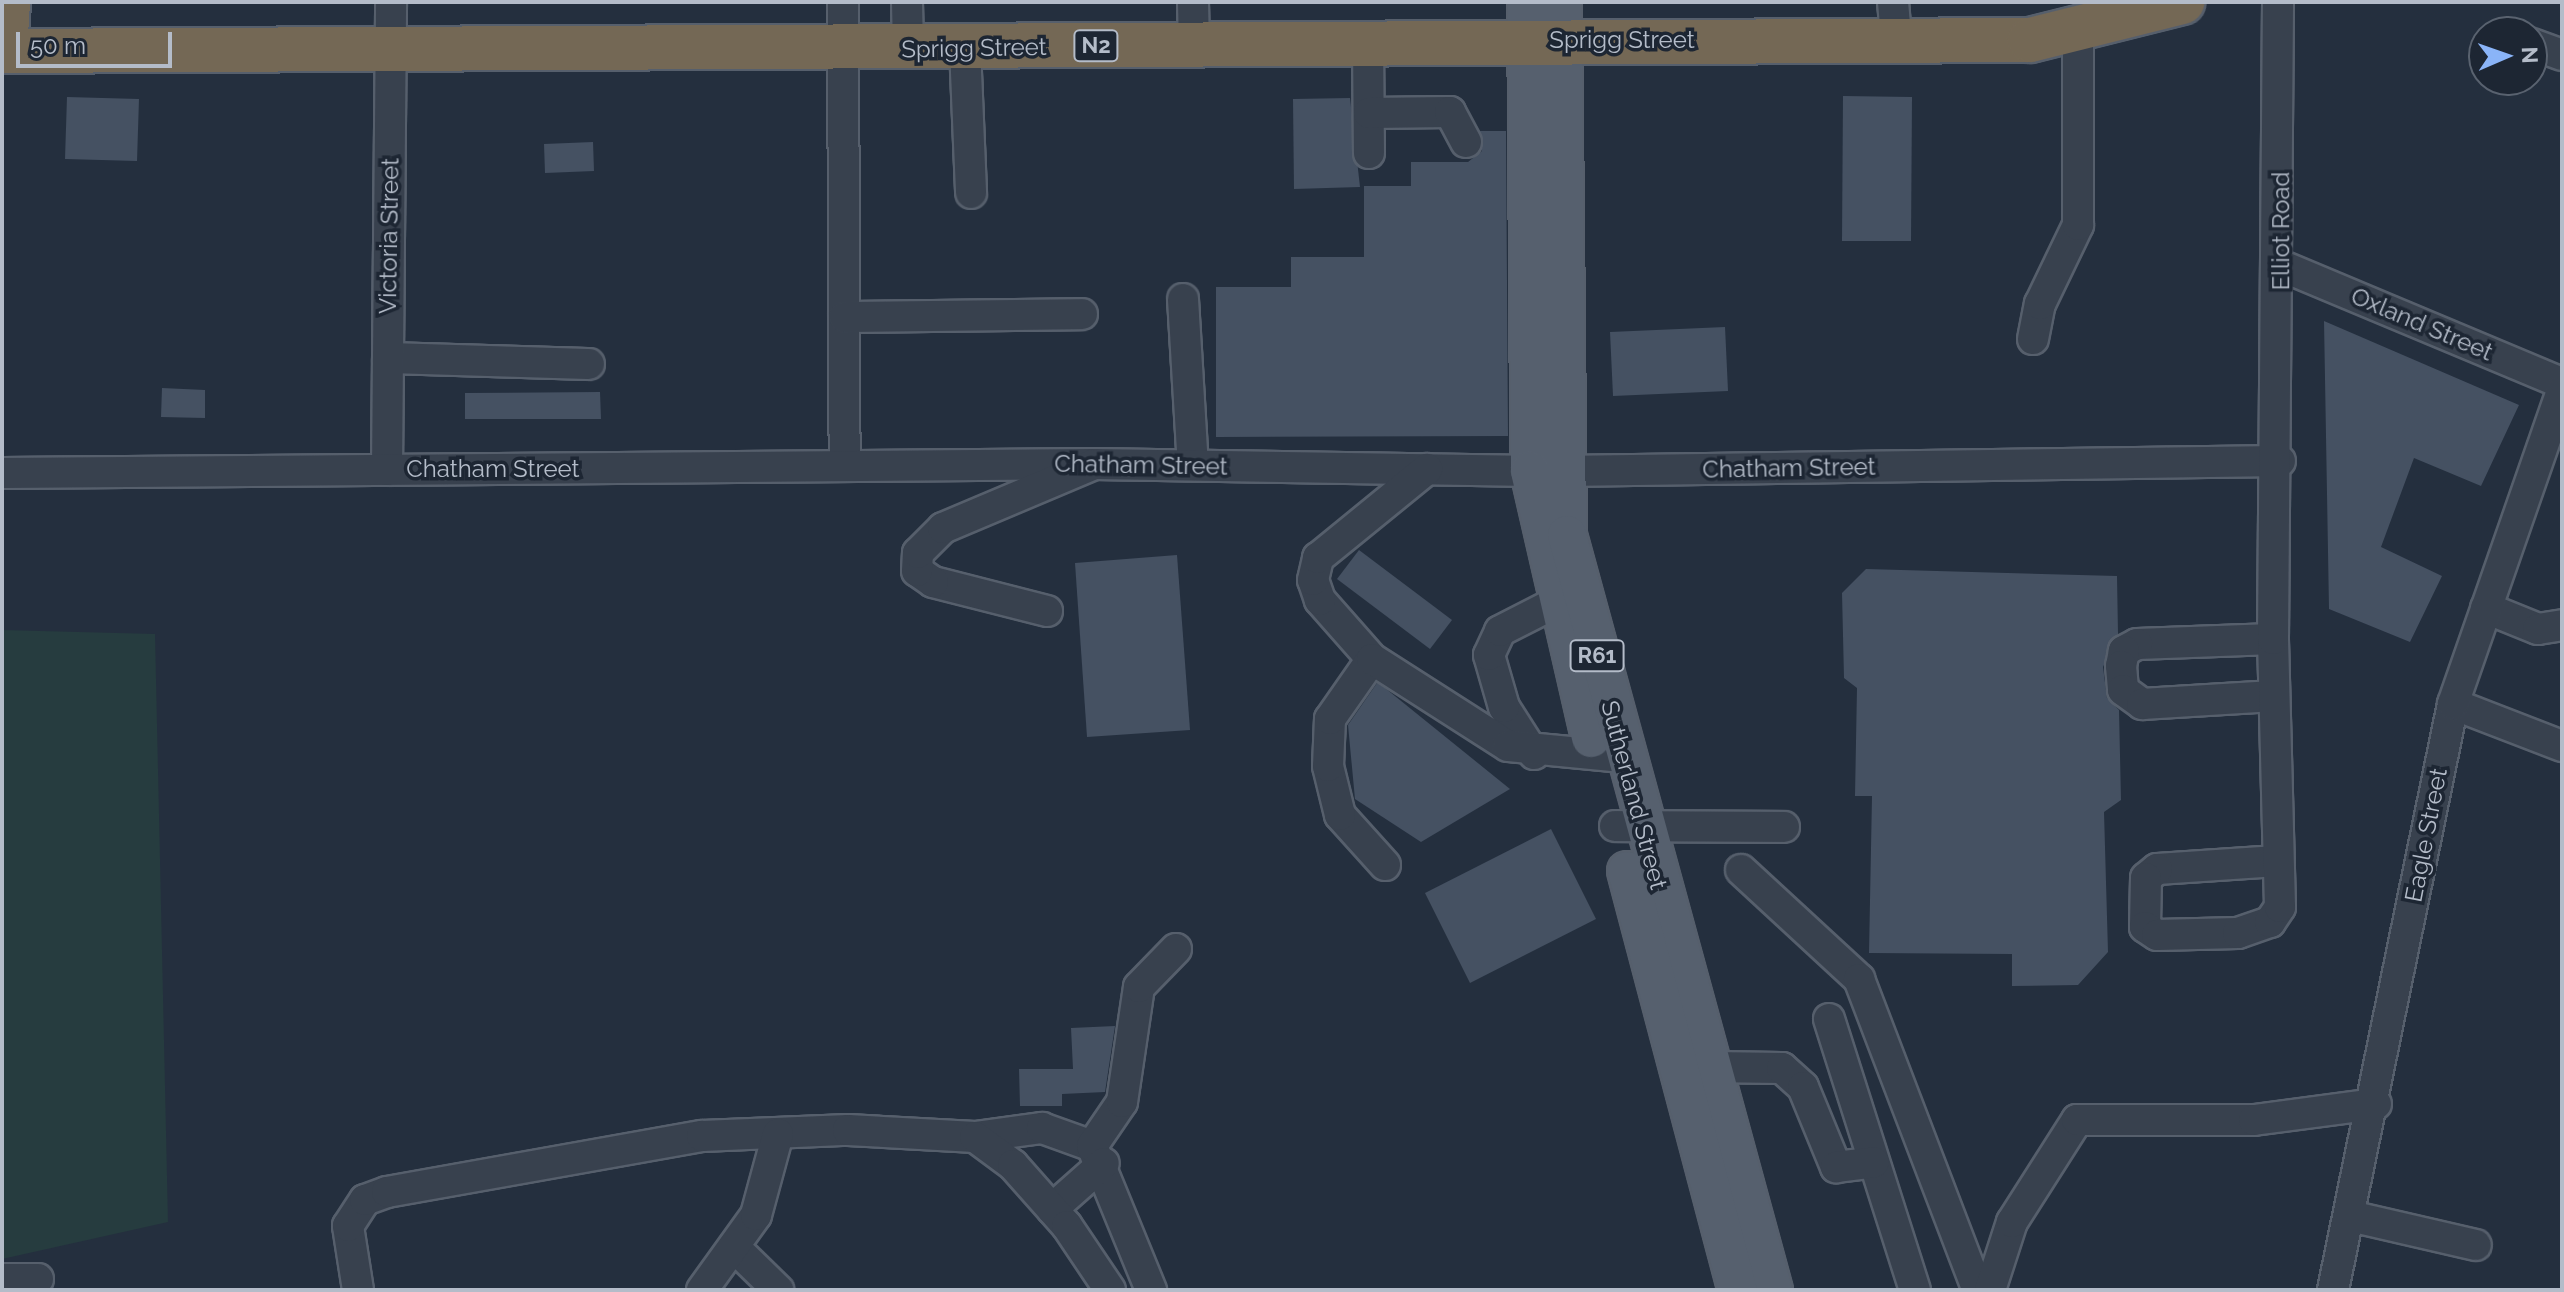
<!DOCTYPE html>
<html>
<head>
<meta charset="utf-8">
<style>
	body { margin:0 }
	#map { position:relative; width:2564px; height:1292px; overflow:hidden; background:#242f3e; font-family:Raleway,sans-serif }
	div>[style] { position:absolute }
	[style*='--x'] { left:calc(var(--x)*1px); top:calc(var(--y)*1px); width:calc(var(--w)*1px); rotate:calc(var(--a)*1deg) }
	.green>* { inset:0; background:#263c3f }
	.building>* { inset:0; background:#455162 }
	.roads { filter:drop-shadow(2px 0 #565f6c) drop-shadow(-2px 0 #565f6c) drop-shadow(0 2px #565f6c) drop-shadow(0 -2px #565f6c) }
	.minor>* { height:30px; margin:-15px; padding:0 15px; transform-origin:15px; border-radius:15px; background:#38414e }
	.major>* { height:38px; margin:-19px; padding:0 19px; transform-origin:19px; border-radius:19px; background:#56606e }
	.highway>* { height:44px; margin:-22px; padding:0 22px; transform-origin:22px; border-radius:22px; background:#746855 }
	span { translate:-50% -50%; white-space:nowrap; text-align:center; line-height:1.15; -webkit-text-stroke:7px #1d2633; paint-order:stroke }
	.shield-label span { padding:2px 6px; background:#1d2633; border:2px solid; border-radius:6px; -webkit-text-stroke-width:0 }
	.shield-label { font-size:22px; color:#b4bcc9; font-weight:700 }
	.street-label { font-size:24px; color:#b4bcc9 }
	.frame { position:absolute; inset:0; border:4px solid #b4bcc9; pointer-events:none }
	.north { position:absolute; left:2468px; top:16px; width:80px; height:80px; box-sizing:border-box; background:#1d2633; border:2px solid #59626f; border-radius:50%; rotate:88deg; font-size:22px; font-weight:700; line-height:32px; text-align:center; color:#b4bcc9 }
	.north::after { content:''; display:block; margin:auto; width:28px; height:36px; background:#8ab4f8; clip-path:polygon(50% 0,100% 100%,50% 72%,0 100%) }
	.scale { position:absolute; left:16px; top:32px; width:156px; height:36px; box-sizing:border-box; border:4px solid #b4bcc9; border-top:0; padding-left:10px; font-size:24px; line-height:28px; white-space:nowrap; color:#b4bcc9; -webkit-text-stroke:6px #1d2633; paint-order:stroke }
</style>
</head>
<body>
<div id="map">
	<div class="green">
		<i style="clip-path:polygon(2px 630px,155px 634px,168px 1222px,2px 1259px)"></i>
	</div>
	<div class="building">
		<i style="clip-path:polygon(1843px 96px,1912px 97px,1911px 241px,1842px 241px)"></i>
		<i style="clip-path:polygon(67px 97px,139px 99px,137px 161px,65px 159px)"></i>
		<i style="clip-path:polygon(1350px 98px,1360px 187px,1294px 189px,1293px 99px)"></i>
		<i style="clip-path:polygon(1480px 131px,1506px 131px,1508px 436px,1216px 437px,1216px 287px,1291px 287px,1291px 257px,1364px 257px,1364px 186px,1411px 186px,1411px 162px,1468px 162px,1482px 151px)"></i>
		<i style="clip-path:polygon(593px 142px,594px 171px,545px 173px,544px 144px)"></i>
		<i style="clip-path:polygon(2324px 321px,2519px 405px,2481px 486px,2414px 458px,2381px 547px,2442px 576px,2410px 642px,2329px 609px)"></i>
		<i style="clip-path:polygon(1725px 327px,1728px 391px,1613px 396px,1610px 332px)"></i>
		<i style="clip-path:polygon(162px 388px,205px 390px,205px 418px,161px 417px)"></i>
		<i style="clip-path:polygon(600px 392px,601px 419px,465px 419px,465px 393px)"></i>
		<i style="clip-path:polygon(1359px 550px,1452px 620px,1430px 649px,1337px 579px)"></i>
		<i style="clip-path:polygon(1177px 555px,1190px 730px,1087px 737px,1075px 563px)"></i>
		<i style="clip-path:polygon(1866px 569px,2117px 576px,2118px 634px,2103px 667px,2107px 698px,2119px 710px,2121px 800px,2104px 812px,2108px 952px,2078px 985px,2012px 986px,2012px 954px,1869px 953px,1872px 796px,1855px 796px,1857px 688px,1844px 678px,1842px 593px)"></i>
		<i style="clip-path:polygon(1377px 683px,1385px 688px,1510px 789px,1421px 842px,1355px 799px,1348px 725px)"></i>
		<i style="clip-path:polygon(1551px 829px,1596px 919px,1470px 983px,1425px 893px)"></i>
		<i style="clip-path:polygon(1115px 1026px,1105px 1092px,1062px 1094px,1062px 1106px,1020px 1106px,1019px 1069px,1073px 1069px,1071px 1028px)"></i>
	</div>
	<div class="roads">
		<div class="minor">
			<i style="--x:843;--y:2;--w:464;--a:89.8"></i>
			<i style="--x:907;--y:2;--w:47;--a:88.8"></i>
			<i style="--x:1193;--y:2;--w:43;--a:88.7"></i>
			<i style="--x:1893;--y:2;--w:38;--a:85"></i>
			<i style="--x:1368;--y:42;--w:111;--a:89.5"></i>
			<i style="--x:2532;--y:44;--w:32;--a:20"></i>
			<i style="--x:965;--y:48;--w:145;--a:87.6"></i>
			<i style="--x:1369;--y:113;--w:81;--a:-0.7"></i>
			<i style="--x:1450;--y:112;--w:34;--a:62"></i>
			<i style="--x:2282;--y:266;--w:303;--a:22.7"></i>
			<i style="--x:1183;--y:299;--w:166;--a:86.6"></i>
			<i style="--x:844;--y:317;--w:238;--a:-0.7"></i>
			<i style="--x:2033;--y:339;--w:36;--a:-79"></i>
			<i style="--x:2040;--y:304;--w:88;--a:-64.3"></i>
			<i style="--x:2078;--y:225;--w:194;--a:-90"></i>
			<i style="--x:388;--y:358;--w:201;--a:1.7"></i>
			<i style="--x:387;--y:470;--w:468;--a:-89.5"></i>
			<i style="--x:2;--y:473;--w:1092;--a:-0.47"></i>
			<i style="--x:1094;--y:464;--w:468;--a:0.9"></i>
			<i style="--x:1562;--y:471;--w:718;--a:-0.8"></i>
			<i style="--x:2486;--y:608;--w:56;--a:22"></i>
			<i style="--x:2538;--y:629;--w:24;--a:-9"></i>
			<i style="--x:1047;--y:611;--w:118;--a:-165.7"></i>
			<i style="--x:933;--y:582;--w:19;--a:-145"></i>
			<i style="--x:917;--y:571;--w:18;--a:-87"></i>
			<i style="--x:918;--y:553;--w:35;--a:-45"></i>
			<i style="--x:943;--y:528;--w:162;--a:-22.9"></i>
			<i style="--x:2273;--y:639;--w:136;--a:177.9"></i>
			<i style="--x:2137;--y:644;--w:15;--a:152"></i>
			<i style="--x:2124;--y:651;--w:15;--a:101"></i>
			<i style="--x:2121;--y:666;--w:24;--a:85"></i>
			<i style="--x:2123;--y:690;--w:24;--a:36"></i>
			<i style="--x:2142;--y:704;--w:132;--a:-3.5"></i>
			<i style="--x:1372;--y:659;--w:79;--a:-131.4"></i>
			<i style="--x:1320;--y:600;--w:21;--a:-109"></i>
			<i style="--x:1313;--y:580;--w:23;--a:-77"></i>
			<i style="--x:1318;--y:558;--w:141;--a:-39.2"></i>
			<i style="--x:2453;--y:704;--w:117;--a:21.1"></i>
			<i style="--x:1534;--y:754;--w:56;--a:-122.6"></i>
			<i style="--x:1504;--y:707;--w:54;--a:-106.1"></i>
			<i style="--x:1489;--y:655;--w:26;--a:-65"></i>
			<i style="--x:1500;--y:631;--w:62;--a:-27"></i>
			<i style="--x:1615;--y:826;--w:169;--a:0.3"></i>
			<i style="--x:2277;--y:861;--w:120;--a:176.2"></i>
			<i style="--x:2157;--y:869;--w:14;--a:141"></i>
			<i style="--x:2146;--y:878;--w:49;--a:91.2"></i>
			<i style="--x:2145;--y:927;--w:14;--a:34"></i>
			<i style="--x:2157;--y:935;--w:81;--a:-1.4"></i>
			<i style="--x:2238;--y:933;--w:34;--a:-19"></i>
			<i style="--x:2270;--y:922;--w:18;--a:-56"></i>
			<i style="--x:2280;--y:907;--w:268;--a:-91.5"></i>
			<i style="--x:2273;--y:639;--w:637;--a:-89.55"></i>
			<i style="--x:1385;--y:865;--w:67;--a:-132"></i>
			<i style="--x:1340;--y:815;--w:50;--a:-103.8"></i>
			<i style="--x:1328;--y:766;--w:47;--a:-87.6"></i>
			<i style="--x:1330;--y:719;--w:73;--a:-55"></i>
			<i style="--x:1372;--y:659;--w:161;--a:32.6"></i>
			<i style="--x:1508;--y:746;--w:116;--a:5.5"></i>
			<i style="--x:1741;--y:870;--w:161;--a:42.7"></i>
			<i style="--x:1859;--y:979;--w:333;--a:69.1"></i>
			<i style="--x:1829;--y:1019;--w:284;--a:72.4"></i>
			<i style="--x:1710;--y:1067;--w:72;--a:0.8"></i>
			<i style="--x:1782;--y:1068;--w:28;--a:42"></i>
			<i style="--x:1803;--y:1087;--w:87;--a:67.6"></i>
			<i style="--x:1836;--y:1167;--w:38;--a:-7"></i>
			<i style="--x:975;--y:1137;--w:68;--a:-7.7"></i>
			<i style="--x:1042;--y:1128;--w:53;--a:19.8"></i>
			<i style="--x:1092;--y:1146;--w:156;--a:67.7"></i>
			<i style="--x:1092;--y:1146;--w:53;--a:-55.7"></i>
			<i style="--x:1122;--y:1102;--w:116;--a:-81.6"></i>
			<i style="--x:1139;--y:987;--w:53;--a:-45.8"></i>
			<i style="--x:1052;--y:1209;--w:69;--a:-41.5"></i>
			<i style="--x:2350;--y:1216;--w:129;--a:13"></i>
			<i style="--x:734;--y:1247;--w:62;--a:44.3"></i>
			<i style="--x:2;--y:1279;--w:36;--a:0"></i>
			<i style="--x:358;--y:1290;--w:65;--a:-98.9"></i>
			<i style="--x:348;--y:1226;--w:31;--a:-57"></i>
			<i style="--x:365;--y:1200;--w:23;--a:-20"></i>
			<i style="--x:387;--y:1192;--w:320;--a:-10.1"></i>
			<i style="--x:702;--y:1136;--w:146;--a:-2.4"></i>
			<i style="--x:848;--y:1130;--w:127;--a:3.2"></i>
			<i style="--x:975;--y:1137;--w:47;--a:36.4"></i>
			<i style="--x:1013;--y:1165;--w:81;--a:48.5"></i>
			<i style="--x:1067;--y:1226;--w:77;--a:56.1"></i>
			<i style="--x:702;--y:1290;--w:92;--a:-54.2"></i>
			<i style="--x:756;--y:1215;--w:84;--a:-74.8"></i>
			<i style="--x:1990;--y:1290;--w:71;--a:-72.1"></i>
			<i style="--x:2012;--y:1222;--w:121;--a:-57.5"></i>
			<i style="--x:2077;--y:1120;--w:177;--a:0"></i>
			<i style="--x:2254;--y:1120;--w:123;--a:-7.5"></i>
			<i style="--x:2333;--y:1290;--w:598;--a:-78.43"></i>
			<i style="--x:2453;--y:704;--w:331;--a:-70.8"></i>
		</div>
		<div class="major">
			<i style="--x:1527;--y:2;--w:469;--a:89.6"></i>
			<i style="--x:1530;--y:471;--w:274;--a:77.1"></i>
			<i style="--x:1562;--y:2;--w:533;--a:89.46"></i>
			<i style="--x:1567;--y:535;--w:783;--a:74.74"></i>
			<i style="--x:1627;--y:871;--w:433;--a:75.2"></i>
		</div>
		<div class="highway">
			<i style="--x:2;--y:51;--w:2028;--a:-0.31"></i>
			<i style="--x:2030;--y:40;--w:157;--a:-14"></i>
			<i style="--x:5;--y:51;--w:49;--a:-86.5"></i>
		</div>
	</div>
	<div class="shield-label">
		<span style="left:1096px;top:46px">N2</span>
		<span style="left:1597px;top:656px">R61</span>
	</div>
	<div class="street-label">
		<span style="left:1622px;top:40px">Sprigg Street</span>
		<span style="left:974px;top:48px;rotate:-1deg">Sprigg Street</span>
		<span style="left:2281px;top:231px;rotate:-90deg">Elliot Road</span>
		<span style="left:389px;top:236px;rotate:-89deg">Victoria Street</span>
		<span style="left:2422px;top:324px;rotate:23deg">Oxland Street</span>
		<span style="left:1141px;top:465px;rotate:1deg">Chatham Street</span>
		<span style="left:1789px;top:468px;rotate:-1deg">Chatham Street</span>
		<span style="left:493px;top:469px">Chatham Street</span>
		<span style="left:1634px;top:795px;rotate:75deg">Sutherland Street</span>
		<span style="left:2426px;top:835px;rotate:-79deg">Eagle Street</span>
	</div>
	<div class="frame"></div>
	<div class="north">N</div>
	<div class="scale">50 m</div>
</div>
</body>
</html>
